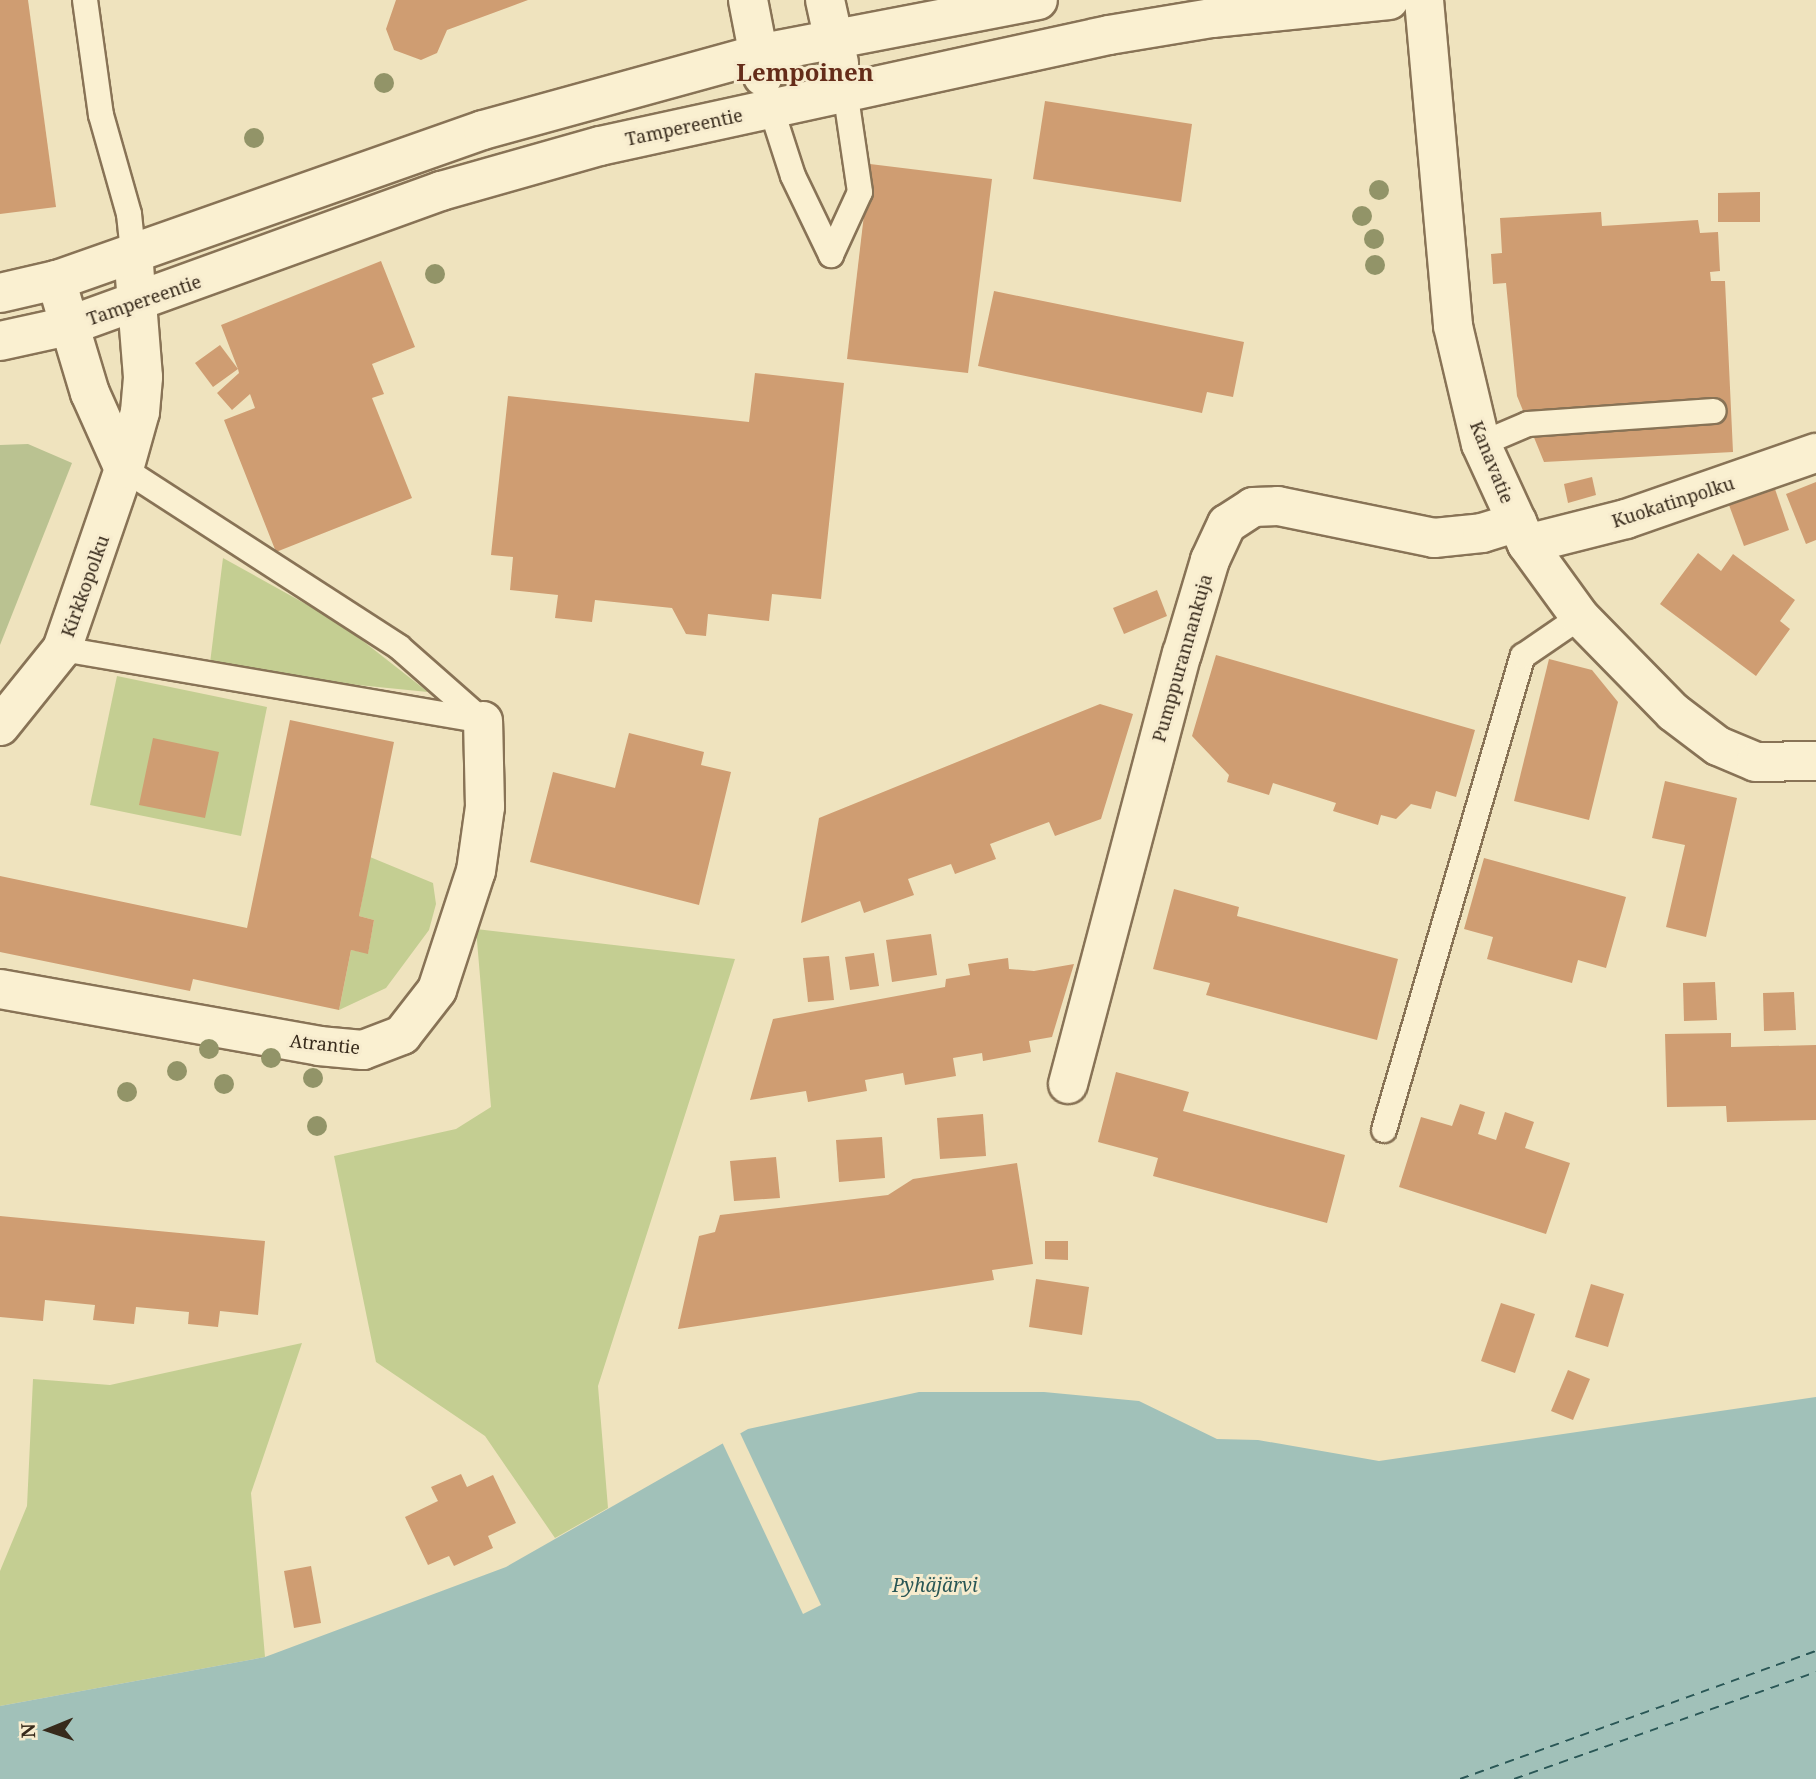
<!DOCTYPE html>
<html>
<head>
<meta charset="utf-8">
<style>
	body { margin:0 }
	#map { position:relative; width:1816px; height:1779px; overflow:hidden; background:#efe3be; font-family:"Noto Serif",serif }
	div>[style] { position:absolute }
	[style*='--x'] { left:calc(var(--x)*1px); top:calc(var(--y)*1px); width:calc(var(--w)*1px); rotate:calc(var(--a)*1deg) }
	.green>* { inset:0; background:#c4ce92 }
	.cemetery>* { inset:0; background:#bac291 }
	.water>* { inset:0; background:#a1c1b9 }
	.pier>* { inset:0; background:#efe3be }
	.ferry>* { height:2px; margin-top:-1px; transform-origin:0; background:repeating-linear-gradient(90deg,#2a5756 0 9px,transparent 0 16px) }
	.building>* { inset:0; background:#cf9d72 }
	.roads { filter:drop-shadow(2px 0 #887356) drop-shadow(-2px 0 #887356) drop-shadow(0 2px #887356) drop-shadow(0 -2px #887356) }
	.lane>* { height:24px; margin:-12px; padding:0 12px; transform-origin:12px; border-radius:12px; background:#faf0d1 }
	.street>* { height:38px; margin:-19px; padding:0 19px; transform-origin:19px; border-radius:19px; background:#faf0d1 }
	.secondary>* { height:38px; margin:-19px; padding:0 19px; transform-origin:19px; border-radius:19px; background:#faf0d1 }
	.trees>* { width:20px; height:20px; margin:-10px; border-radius:50%; background:#929468 }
	span { translate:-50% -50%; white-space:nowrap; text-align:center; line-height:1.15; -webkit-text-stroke:6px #f7ecce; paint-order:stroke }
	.street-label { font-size:18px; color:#372a1b }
	.water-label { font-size:19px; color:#2a5756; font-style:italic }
	.district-label { font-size:24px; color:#652c19; font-weight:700 }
	.north { position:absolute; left:14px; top:1695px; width:70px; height:70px; -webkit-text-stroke:5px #f7ecce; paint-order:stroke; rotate:268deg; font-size:19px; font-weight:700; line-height:28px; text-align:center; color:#372a1b }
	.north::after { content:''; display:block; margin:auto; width:24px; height:32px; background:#372a1b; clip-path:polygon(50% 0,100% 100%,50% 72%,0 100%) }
</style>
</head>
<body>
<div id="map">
	<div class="green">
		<i style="clip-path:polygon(223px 558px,340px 623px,428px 692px,278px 677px,210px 663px)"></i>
		<i style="clip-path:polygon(117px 676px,267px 707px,241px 836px,90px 805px)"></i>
		<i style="clip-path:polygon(370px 857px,433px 883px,436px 904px,429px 930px,386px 988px,339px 1010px,351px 950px,368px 953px,374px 920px,359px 916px)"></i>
		<i style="clip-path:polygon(476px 929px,735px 959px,598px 1386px,608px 1508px,555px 1538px,485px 1436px,376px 1362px,334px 1156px,456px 1129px,491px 1107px)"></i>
		<i style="clip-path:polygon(302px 1343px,251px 1493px,265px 1657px,0 1706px,0 1571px,27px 1506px,33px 1379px,110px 1385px)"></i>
	</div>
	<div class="cemetery">
		<i style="clip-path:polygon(28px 444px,72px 463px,0 645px,0 445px)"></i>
	</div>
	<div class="water">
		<i style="clip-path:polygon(919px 1392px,1044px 1392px,1139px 1401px,1217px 1439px,1258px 1440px,1379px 1461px,1816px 1397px,1816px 1779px,0 1779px,0 1706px,265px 1657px,506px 1567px,748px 1429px)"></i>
	</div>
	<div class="pier">
		<i style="clip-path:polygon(740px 1433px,821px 1605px,803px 1614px,722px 1442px)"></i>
	</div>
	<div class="ferry">
		<i style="--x:1460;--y:1779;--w:378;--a:-19.8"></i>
		<i style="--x:1514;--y:1779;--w:320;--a:-19.5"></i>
	</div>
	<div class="building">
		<i style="clip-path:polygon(0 0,28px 0,56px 207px,0 214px)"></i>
		<i style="clip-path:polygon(396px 0,528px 0,447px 30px,437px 53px,421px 60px,394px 50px,386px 29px)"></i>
		<i style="clip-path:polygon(1045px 101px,1192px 124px,1181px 202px,1033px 179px)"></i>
		<i style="clip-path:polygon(870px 164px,992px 179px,968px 373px,847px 359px)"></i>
		<i style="clip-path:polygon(1760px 192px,1760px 222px,1718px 222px,1718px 193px)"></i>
		<i style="clip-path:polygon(1601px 212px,1602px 226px,1698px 220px,1700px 233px,1718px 232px,1720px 271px,1710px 272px,1711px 281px,1725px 281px,1733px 452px,1544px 462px,1517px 396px,1506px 283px,1493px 284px,1491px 254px,1502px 253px,1500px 218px)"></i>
		<i style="clip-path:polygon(381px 261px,415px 347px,372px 364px,384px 394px,372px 398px,412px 498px,276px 552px,224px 420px,255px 408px,250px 394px,232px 410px,217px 393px,239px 373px,238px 369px,213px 387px,195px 363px,220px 345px,238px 369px,221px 325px)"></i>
		<i style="clip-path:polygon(994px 291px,1244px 342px,1233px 397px,1207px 392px,1202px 413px,978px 366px)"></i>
		<i style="clip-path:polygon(755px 373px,844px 383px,821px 599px,772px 594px,769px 621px,708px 614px,706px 636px,686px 634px,672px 608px,595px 600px,592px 622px,555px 618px,558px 595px,510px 590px,513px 557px,491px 555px,508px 396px,749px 422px)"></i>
		<i style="clip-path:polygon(1592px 477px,1596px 495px,1568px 503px,1564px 484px)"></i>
		<i style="clip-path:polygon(1816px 482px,1816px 540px,1806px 544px,1786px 494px)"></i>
		<i style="clip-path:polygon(1775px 489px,1789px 530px,1744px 546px,1729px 505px)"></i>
		<i style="clip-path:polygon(1698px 553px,1721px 571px,1733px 554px,1795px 600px,1780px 621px,1790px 629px,1756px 676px,1660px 604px)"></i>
		<i style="clip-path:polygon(1157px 590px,1167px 616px,1124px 634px,1113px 608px)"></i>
		<i style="clip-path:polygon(1216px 655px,1475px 730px,1456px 797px,1436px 791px,1431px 809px,1411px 804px,1396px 819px,1381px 815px,1378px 825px,1333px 811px,1336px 803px,1273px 783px,1269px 795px,1227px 782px,1229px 775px,1192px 736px)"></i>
		<i style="clip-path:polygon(1549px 659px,1592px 670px,1618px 702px,1589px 820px,1514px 801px)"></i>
		<i style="clip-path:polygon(1100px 704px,1133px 714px,1101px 819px,1055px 836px,1049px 822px,990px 844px,996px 859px,955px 874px,951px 864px,908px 879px,914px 895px,864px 913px,860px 901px,801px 923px,819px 818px)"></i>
		<i style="clip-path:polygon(290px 720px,394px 742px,359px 916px,374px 920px,368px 954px,351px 950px,339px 1010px,193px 979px,190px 991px,0 952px,0 876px,247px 928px)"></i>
		<i style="clip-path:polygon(629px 733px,704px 752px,701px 765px,731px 772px,699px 905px,530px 862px,553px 772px,615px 788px)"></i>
		<i style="clip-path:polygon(153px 738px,219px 752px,205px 818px,139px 805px)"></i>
		<i style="clip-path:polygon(1665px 781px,1737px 798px,1706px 937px,1666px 927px,1685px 845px,1652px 838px)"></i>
		<i style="clip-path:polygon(1484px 858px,1626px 897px,1606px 968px,1578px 960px,1572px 983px,1487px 959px,1493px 937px,1464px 929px)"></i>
		<i style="clip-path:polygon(1174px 889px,1239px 907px,1237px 916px,1398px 959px,1377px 1040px,1206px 995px,1210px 983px,1153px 969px)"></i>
		<i style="clip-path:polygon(931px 934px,937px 975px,892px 982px,886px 940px)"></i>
		<i style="clip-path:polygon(874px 953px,879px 986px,850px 990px,845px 957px)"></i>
		<i style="clip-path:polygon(829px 956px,834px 1000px,808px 1002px,803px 958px)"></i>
		<i style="clip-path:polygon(1008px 958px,1009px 969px,1034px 971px,1074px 964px,1052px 1037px,1029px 1041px,1031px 1052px,983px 1061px,982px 1053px,953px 1058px,956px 1076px,905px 1085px,903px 1073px,865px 1080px,867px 1091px,808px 1102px,806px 1091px,750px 1100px,773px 1019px,945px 987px,946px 979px,970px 975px,968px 964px)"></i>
		<i style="clip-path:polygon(1715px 982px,1717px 1020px,1684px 1021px,1683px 983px)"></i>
		<i style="clip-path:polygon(1794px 992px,1796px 1030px,1764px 1031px,1763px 993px)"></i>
		<i style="clip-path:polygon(1731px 1033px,1731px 1047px,1816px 1045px,1816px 1120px,1727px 1122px,1726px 1106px,1667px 1107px,1665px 1034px)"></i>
		<i style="clip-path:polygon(1116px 1072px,1189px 1092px,1183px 1111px,1345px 1155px,1327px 1223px,1153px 1176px,1158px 1158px,1098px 1142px)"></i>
		<i style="clip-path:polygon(1460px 1104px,1485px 1112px,1478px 1134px,1496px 1140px,1505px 1112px,1534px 1122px,1525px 1148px,1570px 1163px,1546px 1234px,1399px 1187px,1421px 1117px,1452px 1126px)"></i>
		<i style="clip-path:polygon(983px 1114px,986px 1156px,940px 1159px,937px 1118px)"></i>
		<i style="clip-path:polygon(882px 1137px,885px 1178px,839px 1182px,836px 1140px)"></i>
		<i style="clip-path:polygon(776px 1157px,780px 1198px,734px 1201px,730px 1161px)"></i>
		<i style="clip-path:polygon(1017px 1163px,1033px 1264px,992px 1270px,994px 1280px,678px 1329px,699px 1236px,715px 1232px,720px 1215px,888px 1195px,913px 1179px)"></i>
		<i style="clip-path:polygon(0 1216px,265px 1241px,258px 1315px,220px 1311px,218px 1327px,188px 1324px,189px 1312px,136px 1307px,134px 1324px,93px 1320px,95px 1305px,45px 1300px,43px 1321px,0 1317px)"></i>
		<i style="clip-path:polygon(1045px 1241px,1068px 1241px,1068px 1260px,1045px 1259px)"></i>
		<i style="clip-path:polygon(1036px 1279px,1089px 1287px,1082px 1335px,1029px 1327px)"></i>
		<i style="clip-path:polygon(1591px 1284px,1624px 1294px,1608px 1347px,1575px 1337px)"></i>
		<i style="clip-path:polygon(1501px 1303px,1535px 1314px,1515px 1373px,1481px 1361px)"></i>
		<i style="clip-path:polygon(1568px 1370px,1590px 1379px,1573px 1420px,1551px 1411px)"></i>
		<i style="clip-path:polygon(461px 1474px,467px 1487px,493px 1475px,516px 1523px,488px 1536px,493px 1548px,454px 1566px,449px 1556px,428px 1565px,405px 1517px,438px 1501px,431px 1487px)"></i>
		<i style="clip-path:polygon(311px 1566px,321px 1623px,294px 1628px,284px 1571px)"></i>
	</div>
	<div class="roads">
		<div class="lane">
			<i style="--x:85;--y:0;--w:116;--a:82.1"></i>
			<i style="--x:101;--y:115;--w:103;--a:74.2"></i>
			<i style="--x:129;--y:214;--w:39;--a:84"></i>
			<i style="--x:771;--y:108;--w:71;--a:72.1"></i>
			<i style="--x:793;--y:176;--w:88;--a:64.3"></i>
			<i style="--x:831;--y:255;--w:69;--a:-65.3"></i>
			<i style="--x:860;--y:192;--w:103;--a:-98.4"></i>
			<i style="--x:1481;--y:444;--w:51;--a:-23.1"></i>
			<i style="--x:1528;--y:424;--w:186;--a:-4"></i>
			<i style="--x:124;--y:469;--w:328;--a:32.9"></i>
			<i style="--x:399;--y:647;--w:112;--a:41.4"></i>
			<i style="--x:62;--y:649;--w:426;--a:9.7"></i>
			<i style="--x:1384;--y:1130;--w:494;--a:-73.7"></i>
			<i style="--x:1523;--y:656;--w:69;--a:-34.4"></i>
		</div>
		<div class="street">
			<i style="--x:1424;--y:0;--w:327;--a:84.9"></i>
			<i style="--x:1453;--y:326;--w:121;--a:76.7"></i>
			<i style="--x:1481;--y:444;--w:110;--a:65.3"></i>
			<i style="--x:1527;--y:544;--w:90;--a:54"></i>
			<i style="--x:1580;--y:617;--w:133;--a:45.6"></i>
			<i style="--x:1673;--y:712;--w:56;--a:37.1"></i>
			<i style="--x:1718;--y:746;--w:41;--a:22.8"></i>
			<i style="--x:1756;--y:762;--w:60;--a:-1"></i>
			<i style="--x:56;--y:280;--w:118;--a:73.3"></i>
			<i style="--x:90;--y:393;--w:83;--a:65.9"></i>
			<i style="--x:1527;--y:544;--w:102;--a:-14.2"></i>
			<i style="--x:1626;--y:519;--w:201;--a:-19.2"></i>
			<i style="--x:0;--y:726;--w:99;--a:-51.2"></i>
			<i style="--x:62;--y:649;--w:190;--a:-71"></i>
			<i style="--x:124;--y:469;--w:59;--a:-74.3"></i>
			<i style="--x:140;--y:412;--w:35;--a:-85"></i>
			<i style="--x:143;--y:377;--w:124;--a:-94.6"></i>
			<i style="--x:0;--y:989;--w:324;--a:10.1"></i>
			<i style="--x:319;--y:1046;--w:44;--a:5.2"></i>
			<i style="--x:363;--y:1050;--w:42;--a:-21"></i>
			<i style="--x:402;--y:1035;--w:57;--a:-52.1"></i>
			<i style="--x:437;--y:990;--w:125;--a:-71.9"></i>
			<i style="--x:476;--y:871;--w:65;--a:-82"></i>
			<i style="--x:485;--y:807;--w:86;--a:-91.3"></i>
			<i style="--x:1068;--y:1084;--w:445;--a:-75.2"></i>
			<i style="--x:1182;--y:654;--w:98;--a:-73.4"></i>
			<i style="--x:1210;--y:560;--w:40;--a:-65"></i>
			<i style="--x:1227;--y:524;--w:31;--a:-33"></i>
			<i style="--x:1253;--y:507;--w:25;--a:-2"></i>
			<i style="--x:1278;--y:506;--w:159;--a:11.6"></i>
			<i style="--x:1434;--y:538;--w:48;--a:-5.9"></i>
			<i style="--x:1482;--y:533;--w:37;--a:-17"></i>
		</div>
		<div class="secondary">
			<i style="--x:748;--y:0;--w:78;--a:79"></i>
			<i style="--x:825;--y:0;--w:65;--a:77.5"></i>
			<i style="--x:0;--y:293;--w:62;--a:-13.1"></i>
			<i style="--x:60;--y:279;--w:448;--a:-19.4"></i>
			<i style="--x:483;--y:130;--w:285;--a:-15.4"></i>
			<i style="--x:758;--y:54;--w:285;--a:-10.9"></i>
			<i style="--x:0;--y:341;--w:70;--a:-12.4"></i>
			<i style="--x:68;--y:326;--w:397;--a:-19.9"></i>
			<i style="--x:441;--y:191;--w:165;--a:-15.8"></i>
			<i style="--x:600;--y:146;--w:521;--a:-12.3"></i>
			<i style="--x:1109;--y:35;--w:104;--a:-9.4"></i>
			<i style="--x:1212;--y:18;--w:178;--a:-5.8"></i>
		</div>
	</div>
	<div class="trees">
		<i style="left:384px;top:83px"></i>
		<i style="left:254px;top:138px"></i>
		<i style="left:1379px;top:190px"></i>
		<i style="left:1362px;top:216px"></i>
		<i style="left:1374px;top:239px"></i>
		<i style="left:1375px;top:265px"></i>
		<i style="left:435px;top:274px"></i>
		<i style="left:209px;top:1049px"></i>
		<i style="left:271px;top:1058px"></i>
		<i style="left:177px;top:1071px"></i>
		<i style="left:313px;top:1078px"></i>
		<i style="left:224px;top:1084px"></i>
		<i style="left:127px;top:1092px"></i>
		<i style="left:317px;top:1126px"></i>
	</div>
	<div class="street-label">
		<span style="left:684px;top:127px;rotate:-12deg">Tampereentie</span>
		<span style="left:144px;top:300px;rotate:-19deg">Tampereentie</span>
		<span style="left:1492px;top:462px;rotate:68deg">Kanavatie</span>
		<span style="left:1673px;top:502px;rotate:-18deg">Kuokatinpolku</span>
		<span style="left:85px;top:586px;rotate:-70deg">Kirkkopolku</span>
		<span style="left:1182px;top:658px;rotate:-74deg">Pumppurannankuja</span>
		<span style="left:325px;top:1044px;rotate:6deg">Atrantie</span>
	</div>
	<div class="water-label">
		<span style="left:935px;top:1586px">Pyhäjärvi</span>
	</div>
	<div class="district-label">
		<span style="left:805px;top:72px">Lempoinen</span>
	</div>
	<div class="north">N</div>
</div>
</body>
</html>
